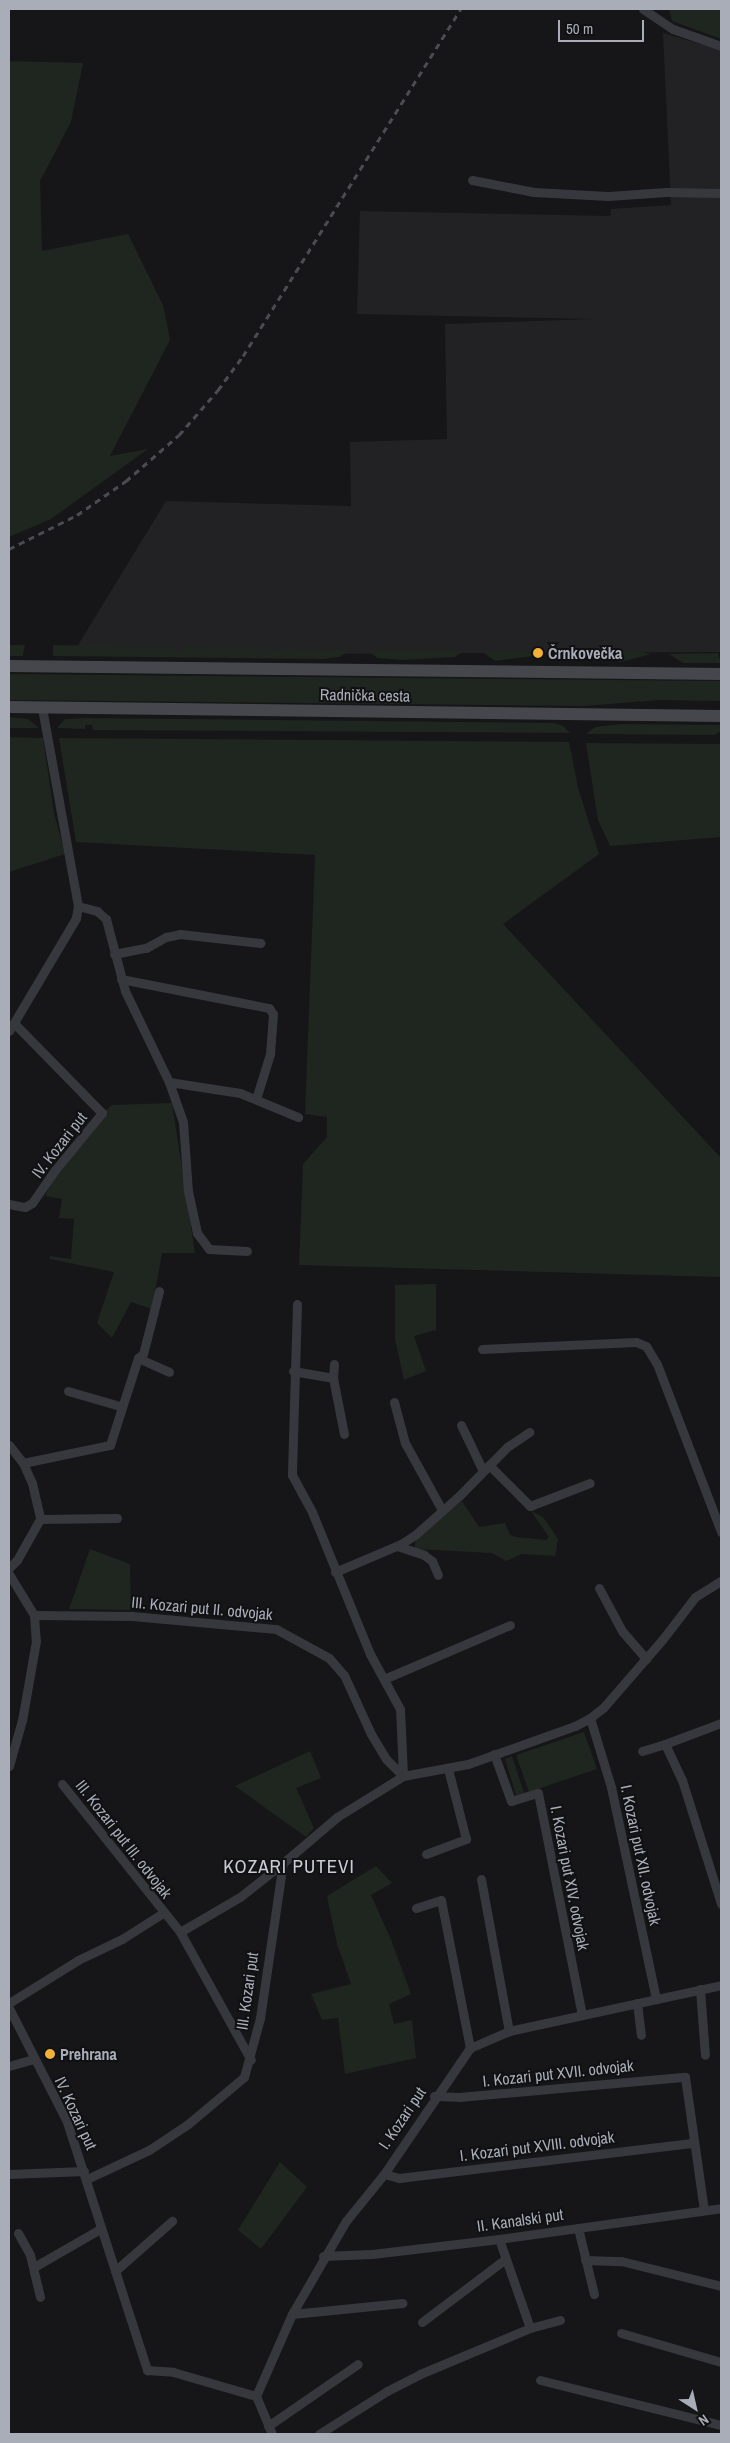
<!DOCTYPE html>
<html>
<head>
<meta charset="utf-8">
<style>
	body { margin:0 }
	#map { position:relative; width:730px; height:2443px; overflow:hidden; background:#161618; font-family:"Archivo Narrow",sans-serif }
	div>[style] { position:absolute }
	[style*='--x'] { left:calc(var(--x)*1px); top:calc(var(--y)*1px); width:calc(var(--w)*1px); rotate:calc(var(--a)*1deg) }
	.built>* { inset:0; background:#222225 }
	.green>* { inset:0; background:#1e261f }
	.minor>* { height:9px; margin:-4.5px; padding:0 4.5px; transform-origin:4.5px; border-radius:4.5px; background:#37383d }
	.secondary>* { height:12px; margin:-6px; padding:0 6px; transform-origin:6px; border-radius:6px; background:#45474d }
	.rail>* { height:3px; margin-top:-1.5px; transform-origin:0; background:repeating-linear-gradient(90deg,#4a4c52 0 6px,transparent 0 11px) }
	.dots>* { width:14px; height:14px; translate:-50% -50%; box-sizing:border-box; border:2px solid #111113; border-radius:50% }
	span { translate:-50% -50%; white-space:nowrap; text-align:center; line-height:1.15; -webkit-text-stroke:4px #111113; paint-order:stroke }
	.poi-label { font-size:16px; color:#a8adb8; font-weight:700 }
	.left { translate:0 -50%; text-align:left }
	.street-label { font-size:16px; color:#a8adb8 }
	.quarter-label { font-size:19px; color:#c9ccd4; letter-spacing:1px }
	.frame { position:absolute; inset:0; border:10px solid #a8adb8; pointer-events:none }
	.north { position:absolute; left:670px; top:2383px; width:50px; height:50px; -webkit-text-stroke:4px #111113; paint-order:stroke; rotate:145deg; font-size:14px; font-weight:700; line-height:20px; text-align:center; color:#a8adb8 }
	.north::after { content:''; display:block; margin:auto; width:18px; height:22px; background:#a8adb8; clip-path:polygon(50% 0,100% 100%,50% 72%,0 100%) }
	.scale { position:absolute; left:558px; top:20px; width:86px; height:22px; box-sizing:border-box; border:2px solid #a8adb8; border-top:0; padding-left:6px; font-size:15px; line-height:18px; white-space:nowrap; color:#a8adb8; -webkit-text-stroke:4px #111113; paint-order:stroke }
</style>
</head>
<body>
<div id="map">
	<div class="built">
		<i style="clip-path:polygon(663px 33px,721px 50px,721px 652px,72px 655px,166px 501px,351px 506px,350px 442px,447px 439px,445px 324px,594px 319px,357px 314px,360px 211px,610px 216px,611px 209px,671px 205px)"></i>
	</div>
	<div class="green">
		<i style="clip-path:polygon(669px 9px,721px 9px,721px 39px,672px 21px)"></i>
		<i style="clip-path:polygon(9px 61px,83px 63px,71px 122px,40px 181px,42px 251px,128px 234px,163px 305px,170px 340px,110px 456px,148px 449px,51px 519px,9px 537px)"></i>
		<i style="clip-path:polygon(9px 645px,25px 645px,23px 656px,9px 656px)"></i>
		<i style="clip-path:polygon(53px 645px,176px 647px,176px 652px,184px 652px,184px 647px,351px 650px,339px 657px,324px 659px,53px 656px)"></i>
		<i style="clip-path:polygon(368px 650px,452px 650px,464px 651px,455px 657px,402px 660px,377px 658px)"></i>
		<i style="clip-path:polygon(481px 651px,528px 651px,533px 656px,495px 661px)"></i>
		<i style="clip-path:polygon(605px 652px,640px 652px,651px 654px,621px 662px,610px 659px)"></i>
		<i style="clip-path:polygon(718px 653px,721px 663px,683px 663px,669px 654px)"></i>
		<i style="clip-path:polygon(9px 674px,721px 681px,721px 701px,659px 700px,584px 706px,9px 700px)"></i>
		<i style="clip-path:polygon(9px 717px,28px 719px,39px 728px,9px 728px)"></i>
		<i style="clip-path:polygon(85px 718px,554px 723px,563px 726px,570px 733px,93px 730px,92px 725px,85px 725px,85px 729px,57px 728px,65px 719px)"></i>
		<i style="clip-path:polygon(621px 724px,721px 725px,721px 731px,715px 735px,586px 734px,595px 727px)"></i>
		<i style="clip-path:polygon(9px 737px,43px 738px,54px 813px,65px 854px,9px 872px)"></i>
		<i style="clip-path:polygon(59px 738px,569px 742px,578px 788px,599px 854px,503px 924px,721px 1158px,721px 1277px,299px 1265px,303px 1164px,327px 1137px,327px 1117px,305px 1114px,315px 855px,76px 842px)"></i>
		<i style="clip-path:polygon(586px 743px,721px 744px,721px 837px,610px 846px,598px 820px)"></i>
		<i style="clip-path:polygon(172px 1103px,195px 1253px,162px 1253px,152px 1309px,131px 1302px,112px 1338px,97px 1323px,114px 1272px,50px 1259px,50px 1256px,71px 1259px,74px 1219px,59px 1218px,62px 1199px,45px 1196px,53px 1179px,108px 1114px,105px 1111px,112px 1105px)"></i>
		<i style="clip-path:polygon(436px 1284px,436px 1330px,414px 1336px,426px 1371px,404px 1380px,395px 1339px,395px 1285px)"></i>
		<i style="clip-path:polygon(462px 1501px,479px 1527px,505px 1523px,510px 1535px,516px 1537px,546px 1540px,549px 1537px,531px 1511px,543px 1517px,558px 1539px,555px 1556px,522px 1554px,506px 1561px,492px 1553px,414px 1549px,416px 1539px)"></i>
		<i style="clip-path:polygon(90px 1549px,130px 1564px,131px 1610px,69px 1609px)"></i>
		<i style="clip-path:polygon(584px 1732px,597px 1769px,529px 1792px,516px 1755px)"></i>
		<i style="clip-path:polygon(310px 1751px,321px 1778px,296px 1788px,314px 1828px,306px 1837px,235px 1786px)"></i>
		<i style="clip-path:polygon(512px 1756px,524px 1793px,516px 1795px,505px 1759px)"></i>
		<i style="clip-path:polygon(376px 1866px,392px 1883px,371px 1895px,392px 1942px,411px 1994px,389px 2004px,394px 2024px,412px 2020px,416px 2058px,345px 2074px,338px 2018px,322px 2020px,311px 1994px,351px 1984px,337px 1944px,327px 1896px)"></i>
		<i style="clip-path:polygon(280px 2162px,307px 2187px,261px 2249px,238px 2230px)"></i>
	</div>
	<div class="minor">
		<i style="--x:643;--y:9;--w:36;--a:34"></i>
		<i style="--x:673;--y:29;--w:51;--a:19.5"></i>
		<i style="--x:472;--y:180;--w:63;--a:11"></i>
		<i style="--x:534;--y:192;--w:74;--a:3.1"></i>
		<i style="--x:608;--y:196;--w:58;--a:-3.9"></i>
		<i style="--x:666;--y:192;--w:55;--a:1"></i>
		<i style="--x:78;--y:906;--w:20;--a:15"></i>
		<i style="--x:97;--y:911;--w:12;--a:42"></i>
		<i style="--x:106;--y:919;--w:74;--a:75.2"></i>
		<i style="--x:125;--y:991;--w:101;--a:64.2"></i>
		<i style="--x:169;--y:1082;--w:42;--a:70.7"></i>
		<i style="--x:183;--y:1122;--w:69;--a:85.9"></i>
		<i style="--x:188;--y:1191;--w:43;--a:77.9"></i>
		<i style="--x:197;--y:1233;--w:20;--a:53"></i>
		<i style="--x:209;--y:1249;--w:38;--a:3"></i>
		<i style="--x:114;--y:954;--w:33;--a:-11"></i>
		<i style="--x:146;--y:948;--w:23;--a:-29"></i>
		<i style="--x:166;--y:937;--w:14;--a:-12"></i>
		<i style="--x:180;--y:934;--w:81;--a:6.4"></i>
		<i style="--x:121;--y:979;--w:151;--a:11.1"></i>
		<i style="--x:269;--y:1008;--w:7;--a:56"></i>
		<i style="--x:273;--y:1014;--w:40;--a:94.3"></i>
		<i style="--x:270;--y:1054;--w:47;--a:107.3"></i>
		<i style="--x:9;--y:1031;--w:131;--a:-59.3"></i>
		<i style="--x:76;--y:918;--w:12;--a:-81"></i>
		<i style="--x:78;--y:906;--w:202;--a:-100.3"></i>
		<i style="--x:169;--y:1082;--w:72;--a:8.8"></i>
		<i style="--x:240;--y:1093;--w:63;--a:22.5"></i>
		<i style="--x:9;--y:1204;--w:16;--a:11"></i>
		<i style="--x:25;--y:1207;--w:8;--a:-30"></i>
		<i style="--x:32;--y:1203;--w:40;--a:-55.1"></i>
		<i style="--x:55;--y:1170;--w:74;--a:-50.5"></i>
		<i style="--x:102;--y:1113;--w:126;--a:-134.4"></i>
		<i style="--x:297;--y:1304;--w:171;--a:91.7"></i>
		<i style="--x:292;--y:1475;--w:42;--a:61.6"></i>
		<i style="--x:312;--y:1512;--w:153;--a:67.8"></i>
		<i style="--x:370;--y:1654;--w:63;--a:61.4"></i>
		<i style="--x:400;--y:1709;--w:67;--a:87.4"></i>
		<i style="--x:482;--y:1349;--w:154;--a:-2.6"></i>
		<i style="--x:636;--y:1342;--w:11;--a:22"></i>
		<i style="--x:646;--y:1346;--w:21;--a:59"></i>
		<i style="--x:657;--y:1364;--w:180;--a:69.1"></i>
		<i style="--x:138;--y:1358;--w:6;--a:-39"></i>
		<i style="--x:143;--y:1354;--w:65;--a:-75.7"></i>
		<i style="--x:334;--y:1364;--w:14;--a:94"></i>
		<i style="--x:333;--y:1378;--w:57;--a:78.9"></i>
		<i style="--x:293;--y:1371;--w:41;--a:9.9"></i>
		<i style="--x:68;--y:1391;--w:54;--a:16.1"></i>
		<i style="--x:394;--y:1402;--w:42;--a:75"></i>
		<i style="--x:405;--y:1443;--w:77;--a:61.1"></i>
		<i style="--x:461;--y:1425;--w:51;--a:64.4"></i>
		<i style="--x:9;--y:1445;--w:23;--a:52"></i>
		<i style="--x:23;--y:1463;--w:22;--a:66"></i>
		<i style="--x:32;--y:1483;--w:37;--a:77"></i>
		<i style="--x:40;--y:1519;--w:47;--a:119.3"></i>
		<i style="--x:17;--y:1560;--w:11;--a:135"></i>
		<i style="--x:23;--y:1463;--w:89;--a:-11.7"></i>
		<i style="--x:110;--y:1445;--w:91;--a:-72.2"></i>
		<i style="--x:138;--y:1358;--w:34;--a:24"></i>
		<i style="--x:489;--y:1465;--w:58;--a:45"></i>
		<i style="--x:530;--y:1506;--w:64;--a:-21"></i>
		<i style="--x:40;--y:1519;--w:77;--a:-0.7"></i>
		<i style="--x:397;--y:1546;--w:28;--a:18"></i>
		<i style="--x:424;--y:1555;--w:10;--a:37"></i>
		<i style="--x:432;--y:1561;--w:15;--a:67"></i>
		<i style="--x:335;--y:1572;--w:72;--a:-23"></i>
		<i style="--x:401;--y:1544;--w:17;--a:-33"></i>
		<i style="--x:415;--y:1535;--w:60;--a:-41.6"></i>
		<i style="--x:460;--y:1495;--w:67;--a:-45.6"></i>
		<i style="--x:507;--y:1447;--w:27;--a:-34"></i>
		<i style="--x:9;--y:1574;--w:48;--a:58.6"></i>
		<i style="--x:34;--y:1615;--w:26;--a:86"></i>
		<i style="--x:36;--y:1641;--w:80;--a:100"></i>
		<i style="--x:22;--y:1720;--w:48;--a:105.8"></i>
		<i style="--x:599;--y:1588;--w:49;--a:61.9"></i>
		<i style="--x:622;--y:1631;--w:37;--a:49"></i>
		<i style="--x:34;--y:1615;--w:98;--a:0.6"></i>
		<i style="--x:132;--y:1616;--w:145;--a:5.2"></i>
		<i style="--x:276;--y:1629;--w:60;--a:28.7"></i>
		<i style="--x:329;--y:1658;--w:23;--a:49"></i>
		<i style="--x:344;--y:1675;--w:65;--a:65.4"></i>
		<i style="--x:371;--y:1734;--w:29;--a:59"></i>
		<i style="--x:386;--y:1759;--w:24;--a:45"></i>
		<i style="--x:384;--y:1679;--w:137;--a:-23.2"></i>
		<i style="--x:590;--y:1718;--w:72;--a:73.1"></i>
		<i style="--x:611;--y:1787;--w:217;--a:78"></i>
		<i style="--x:665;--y:1744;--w:60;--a:-20.6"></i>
		<i style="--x:642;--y:1751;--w:24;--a:-17"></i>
		<i style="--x:665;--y:1744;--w:40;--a:65"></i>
		<i style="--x:682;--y:1780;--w:130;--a:72.5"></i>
		<i style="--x:494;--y:1754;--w:50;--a:70.1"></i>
		<i style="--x:511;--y:1801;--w:28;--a:-17"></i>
		<i style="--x:538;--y:1793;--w:226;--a:78.8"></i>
		<i style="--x:62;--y:1784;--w:189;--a:51.4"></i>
		<i style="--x:180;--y:1932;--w:146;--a:61"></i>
		<i style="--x:426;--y:1854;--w:43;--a:-20.6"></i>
		<i style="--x:466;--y:1839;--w:72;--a:-104.4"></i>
		<i style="--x:481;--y:1879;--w:155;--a:79.6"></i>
		<i style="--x:416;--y:1908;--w:26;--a:-18"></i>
		<i style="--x:441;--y:1900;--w:151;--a:78.9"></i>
		<i style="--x:180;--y:1932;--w:69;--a:-30.3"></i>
		<i style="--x:240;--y:1897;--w:55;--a:-38.3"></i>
		<i style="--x:700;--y:1989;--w:66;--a:85.7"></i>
		<i style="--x:9;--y:2003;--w:81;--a:-31.9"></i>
		<i style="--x:78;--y:1960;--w:49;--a:-25.5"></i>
		<i style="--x:122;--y:1939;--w:49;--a:-32.4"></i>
		<i style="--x:637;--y:2003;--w:32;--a:83"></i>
		<i style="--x:9;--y:2008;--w:128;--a:63"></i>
		<i style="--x:67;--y:2122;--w:261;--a:72.1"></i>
		<i style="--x:147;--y:2370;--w:26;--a:4"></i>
		<i style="--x:173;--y:2372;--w:86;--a:16.1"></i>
		<i style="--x:9;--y:2066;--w:26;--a:-16"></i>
		<i style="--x:434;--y:2096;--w:25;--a:2"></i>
		<i style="--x:459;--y:2097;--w:227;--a:-5.1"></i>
		<i style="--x:685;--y:2077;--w:134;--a:81.9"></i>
		<i style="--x:9;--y:2174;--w:75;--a:-2.3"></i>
		<i style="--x:384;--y:2174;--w:16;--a:15"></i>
		<i style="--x:399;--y:2178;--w:297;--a:-6.8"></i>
		<i style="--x:87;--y:2179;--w:68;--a:-25.1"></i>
		<i style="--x:149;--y:2150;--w:47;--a:-33.7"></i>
		<i style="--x:188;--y:2124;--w:73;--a:-40"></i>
		<i style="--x:244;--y:2077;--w:61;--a:-74.8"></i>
		<i style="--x:260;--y:2018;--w:157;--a:-81.6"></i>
		<i style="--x:283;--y:1863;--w:71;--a:-40.4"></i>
		<i style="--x:337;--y:1817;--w:78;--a:-31.8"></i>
		<i style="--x:403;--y:1776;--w:66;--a:-10.5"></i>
		<i style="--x:468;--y:1764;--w:114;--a:-19.6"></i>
		<i style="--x:575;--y:1726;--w:17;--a:-28"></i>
		<i style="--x:590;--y:1718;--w:16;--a:-38"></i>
		<i style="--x:603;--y:1708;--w:90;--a:-49.1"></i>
		<i style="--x:662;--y:1640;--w:54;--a:-52.5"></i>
		<i style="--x:695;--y:1597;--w:31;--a:-32"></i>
		<i style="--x:578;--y:2228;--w:68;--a:76.4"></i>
		<i style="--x:18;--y:2233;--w:25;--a:61"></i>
		<i style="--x:30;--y:2255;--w:43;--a:76.6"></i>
		<i style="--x:499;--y:2239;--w:94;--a:70.8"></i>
		<i style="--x:323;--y:2256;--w:49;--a:-2.3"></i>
		<i style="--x:372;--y:2254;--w:128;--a:-6.7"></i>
		<i style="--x:499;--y:2239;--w:224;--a:-7.9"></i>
		<i style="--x:585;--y:2260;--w:36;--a:2"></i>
		<i style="--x:621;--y:2261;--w:103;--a:14"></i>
		<i style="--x:34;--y:2267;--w:76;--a:-29.9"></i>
		<i style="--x:115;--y:2271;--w:76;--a:-41.3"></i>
		<i style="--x:292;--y:2314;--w:111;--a:-5.7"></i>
		<i style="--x:422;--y:2322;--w:103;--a:-37.1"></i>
		<i style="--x:621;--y:2333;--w:104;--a:16.2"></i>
		<i style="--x:540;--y:2380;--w:187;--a:14"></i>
		<i style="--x:268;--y:2426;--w:109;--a:-34.6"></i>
		<i style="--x:272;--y:2434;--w:41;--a:-112.8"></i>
		<i style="--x:256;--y:2396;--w:90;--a:-66.3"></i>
		<i style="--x:292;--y:2314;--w:108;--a:-59.9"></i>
		<i style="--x:346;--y:2221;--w:60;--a:-51"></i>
		<i style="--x:384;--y:2174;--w:153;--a:-55.7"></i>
		<i style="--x:470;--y:2048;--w:43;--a:-23.6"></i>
		<i style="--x:509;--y:2031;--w:217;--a:-12.2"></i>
		<i style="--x:319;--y:2434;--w:80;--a:-32.3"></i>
		<i style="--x:387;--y:2391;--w:37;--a:-27"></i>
		<i style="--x:420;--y:2374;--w:119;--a:-22.7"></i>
		<i style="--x:530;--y:2328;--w:31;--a:-15"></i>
	</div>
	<div class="secondary">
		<i style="--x:9;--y:666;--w:712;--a:0.64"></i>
		<i style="--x:9;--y:707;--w:712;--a:0.72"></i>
	</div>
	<div class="rail">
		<i style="--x:9;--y:549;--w:76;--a:-26.6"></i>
		<i style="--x:77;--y:515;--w:60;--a:-34.8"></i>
		<i style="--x:126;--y:481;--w:70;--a:-41"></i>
		<i style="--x:179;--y:435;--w:60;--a:-49.1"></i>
		<i style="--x:218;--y:390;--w:42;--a:-53.7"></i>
		<i style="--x:243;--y:356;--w:410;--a:-57.9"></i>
	</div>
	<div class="dots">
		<i style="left:538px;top:653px;background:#f2b134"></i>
		<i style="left:50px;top:2054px;background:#f2b134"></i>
	</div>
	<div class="poi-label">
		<span class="left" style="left:548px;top:653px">Črnkovečka</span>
		<span class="left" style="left:60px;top:2054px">Prehrana</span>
	</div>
	<div class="street-label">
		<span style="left:365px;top:695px;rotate:1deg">Radnička cesta</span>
		<span style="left:59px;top:1145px;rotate:-52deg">IV. Kozari put</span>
		<span style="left:202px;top:1608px;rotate:5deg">III. Kozari put II. odvojak</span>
		<span style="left:124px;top:1839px;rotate:52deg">III. Kozari put III. odvojak</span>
		<span style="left:641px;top:1855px;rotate:78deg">I. Kozari put XII. odvojak</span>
		<span style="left:570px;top:1878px;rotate:79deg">I. Kozari put XIV. odvojak</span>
		<span style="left:247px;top:1991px;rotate:-82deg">III. Kozari put</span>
		<span style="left:558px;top:2073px;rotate:-6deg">I. Kozari put XVII. odvojak</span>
		<span style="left:76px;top:2113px;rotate:65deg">IV. Kozari put</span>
		<span style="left:402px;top:2118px;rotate:-56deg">I. Kozari put</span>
		<span style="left:537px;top:2146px;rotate:-7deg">I. Kozari put XVIII. odvojak</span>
		<span style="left:520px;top:2220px;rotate:-8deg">II. Kanalski put</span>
	</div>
	<div class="quarter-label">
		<span style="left:289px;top:1867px">KOZARI PUTEVI</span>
	</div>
	<div class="frame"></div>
	<div class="north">N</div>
	<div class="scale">50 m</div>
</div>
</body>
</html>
